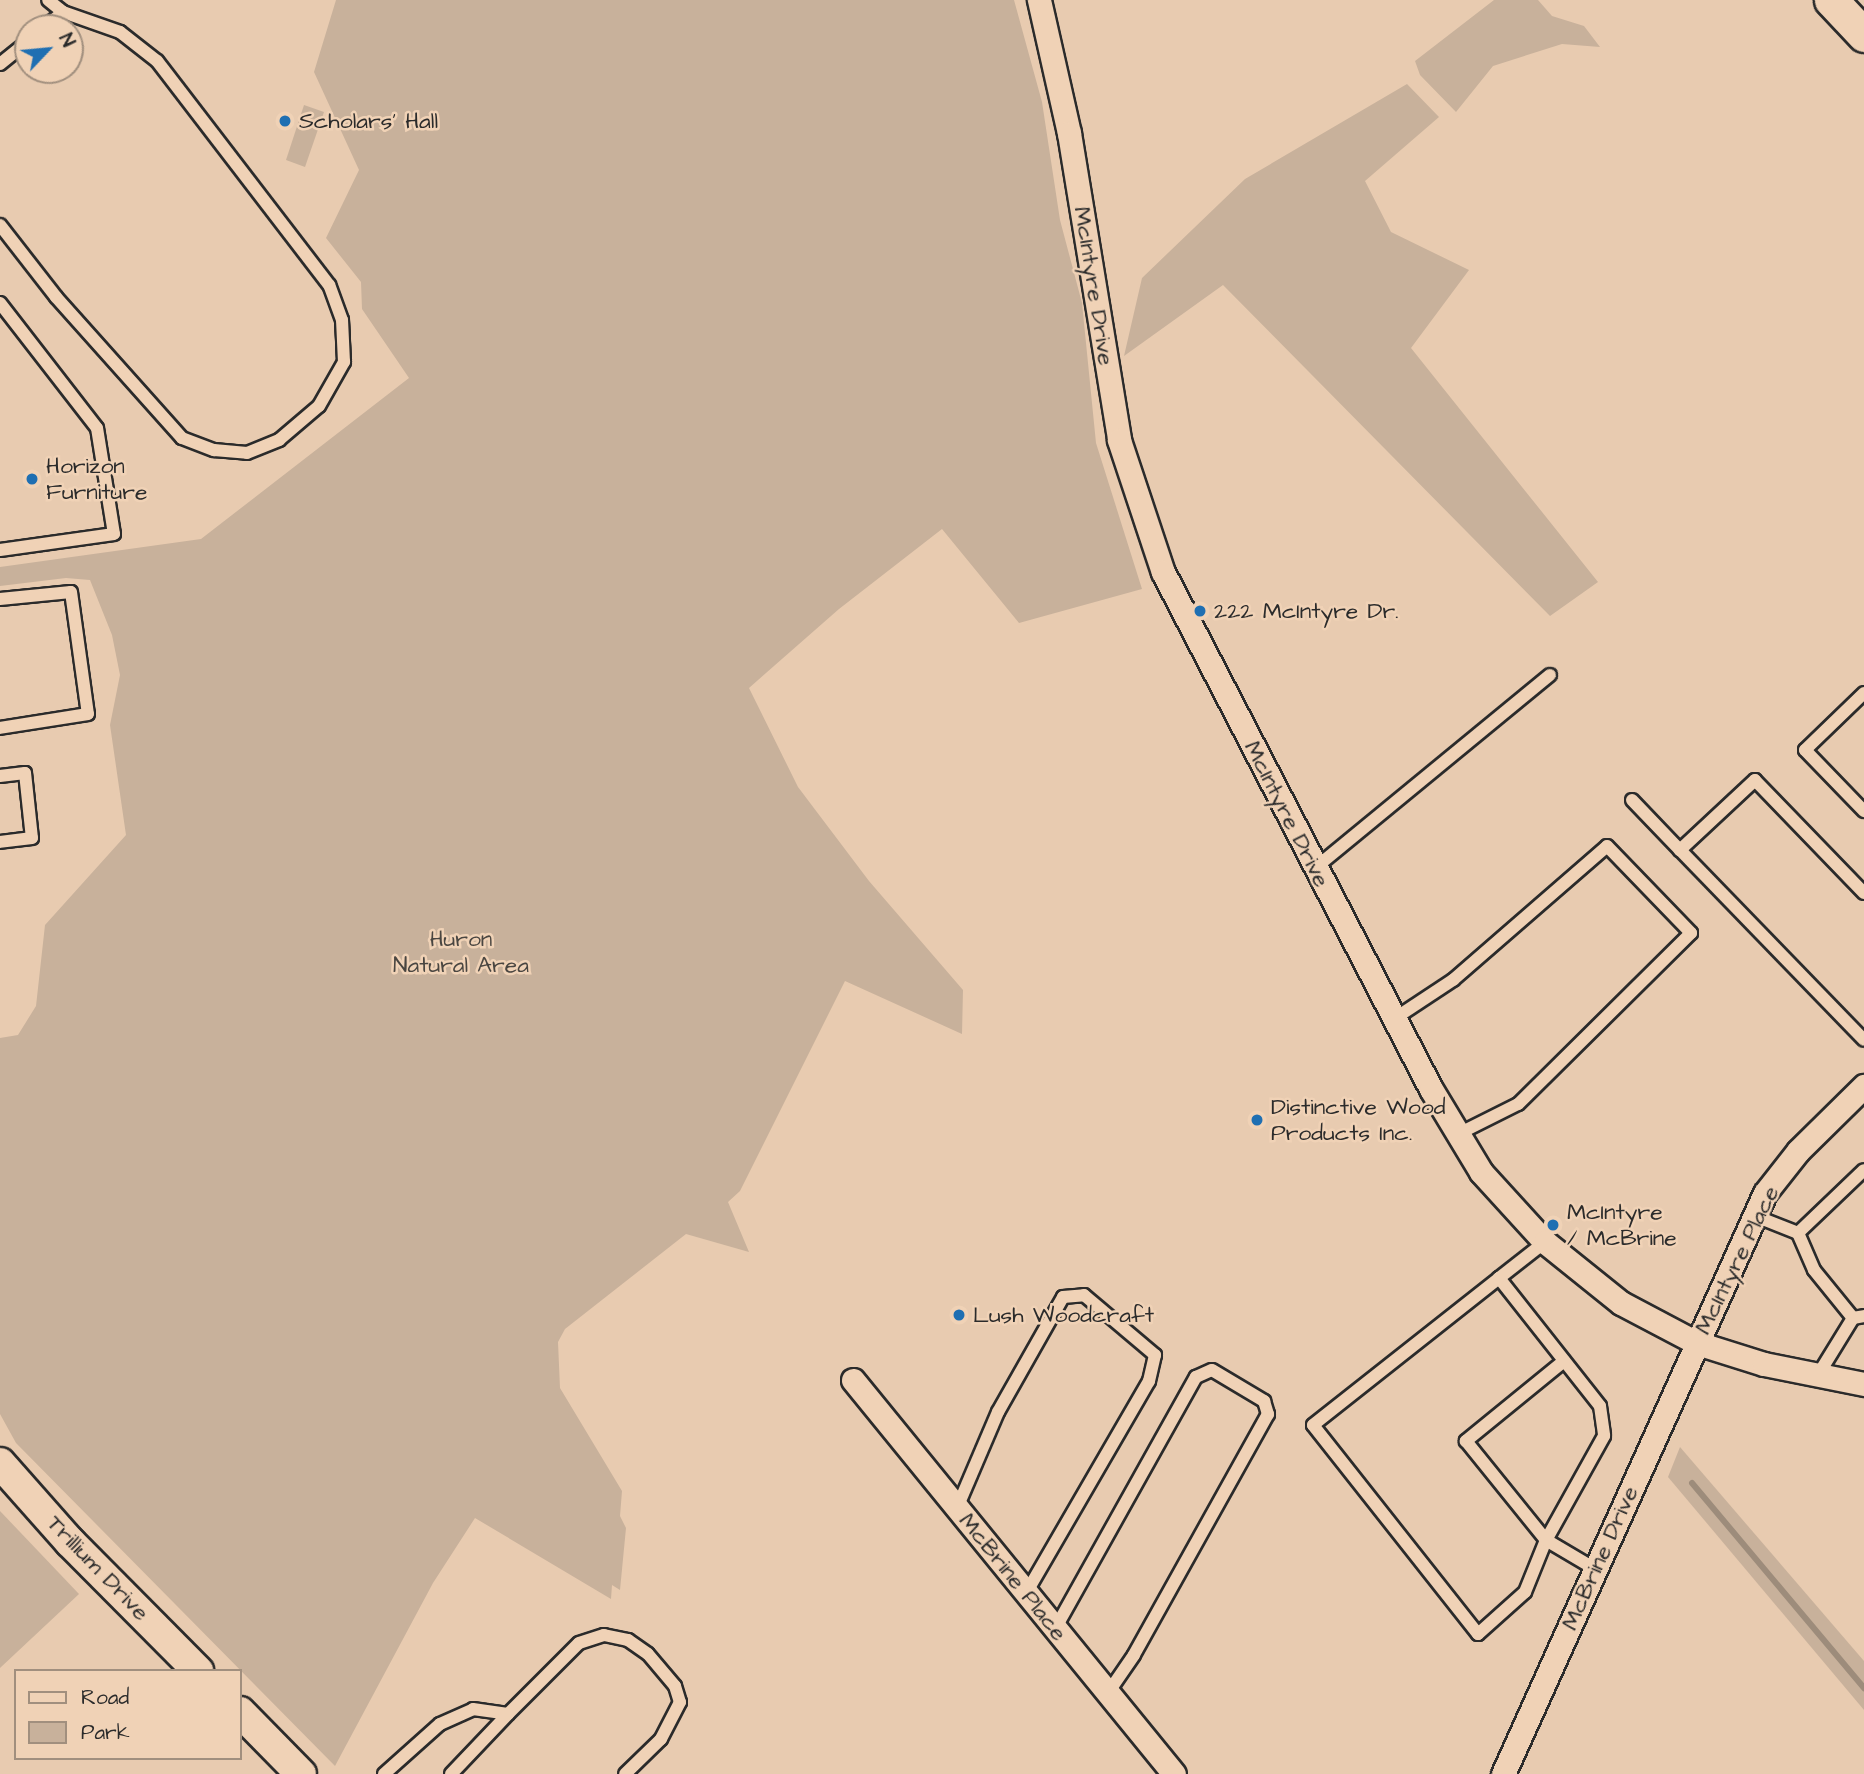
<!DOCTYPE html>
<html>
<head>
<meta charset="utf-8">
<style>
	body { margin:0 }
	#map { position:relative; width:1864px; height:1774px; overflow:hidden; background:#e8cbb0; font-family:"Architects Daughter",sans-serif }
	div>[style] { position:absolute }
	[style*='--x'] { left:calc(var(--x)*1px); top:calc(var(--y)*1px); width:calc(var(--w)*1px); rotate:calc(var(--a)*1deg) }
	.green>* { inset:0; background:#c8b19b }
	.stream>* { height:6px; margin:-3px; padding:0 3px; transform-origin:3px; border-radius:3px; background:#9d8c7b }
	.roads { filter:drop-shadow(2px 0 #2b2b2b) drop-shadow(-2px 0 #2b2b2b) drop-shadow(0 2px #2b2b2b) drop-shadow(0 -2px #2b2b2b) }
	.service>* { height:12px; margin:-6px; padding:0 6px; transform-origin:6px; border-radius:6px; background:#f0d2b6 }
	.minor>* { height:23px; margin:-11.5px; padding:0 11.5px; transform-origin:11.5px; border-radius:11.5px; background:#f0d2b6 }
	.tertiary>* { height:30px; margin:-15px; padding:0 15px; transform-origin:15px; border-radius:15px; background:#f0d2b6 }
	.secondary>* { height:33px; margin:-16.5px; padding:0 16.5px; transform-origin:16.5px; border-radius:16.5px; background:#f0d2b6 }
	.dots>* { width:19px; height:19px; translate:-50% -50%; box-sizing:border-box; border:4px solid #f0d2b6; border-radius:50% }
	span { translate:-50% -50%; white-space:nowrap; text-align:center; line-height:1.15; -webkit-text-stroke:5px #f0d2b6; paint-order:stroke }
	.poi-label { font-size:23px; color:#2b2b2b }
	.left { translate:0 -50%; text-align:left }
	.street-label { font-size:23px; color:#2b2b2b }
	.park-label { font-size:23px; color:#4a4641 }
	.legend { position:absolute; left:14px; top:1669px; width:228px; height:91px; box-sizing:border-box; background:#f0d2b6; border:2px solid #a18f7e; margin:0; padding:9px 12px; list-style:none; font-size:21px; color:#2b2b2b }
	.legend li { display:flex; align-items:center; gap:14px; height:35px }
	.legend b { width:35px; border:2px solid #a18f7e }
	.north { position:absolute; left:14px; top:14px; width:70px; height:70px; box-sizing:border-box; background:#f0d2b6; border:2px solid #a18f7e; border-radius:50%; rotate:64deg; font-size:19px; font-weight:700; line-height:28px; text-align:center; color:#2b2b2b }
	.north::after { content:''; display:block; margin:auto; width:24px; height:32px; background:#1f6fb2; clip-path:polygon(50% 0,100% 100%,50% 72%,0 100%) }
</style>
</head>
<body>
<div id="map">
	<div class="green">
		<i style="clip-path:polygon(336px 0,1014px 0,1042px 102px,1060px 220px,1082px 303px,1096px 443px,1142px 589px,1019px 623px,942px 529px,839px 609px,749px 688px,798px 787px,869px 881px,963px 990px,962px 1034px,845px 981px,740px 1191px,728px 1202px,749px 1252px,686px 1234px,565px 1329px,558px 1342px,560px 1388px,622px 1491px,620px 1516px,626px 1528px,620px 1590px,612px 1585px,611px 1599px,475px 1518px,433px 1583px,335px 1766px,16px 1443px,0 1414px,0 1038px,18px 1035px,36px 1006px,45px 925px,126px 835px,110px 725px,120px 675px,112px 635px,90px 580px,66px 578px,0 586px,0 567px,201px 539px,409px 378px,362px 309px,361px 282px,326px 238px,359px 170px,314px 72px)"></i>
		<i style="clip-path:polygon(1494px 0,1538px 0,1552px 16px,1584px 26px,1600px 47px,1562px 44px,1493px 66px,1456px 112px,1420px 75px,1415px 61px)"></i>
		<i style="clip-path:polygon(1407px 84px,1439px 117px,1365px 181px,1391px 232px,1469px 270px,1411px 348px,1598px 582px,1550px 616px,1223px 285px,1124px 356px,1142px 278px,1245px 179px)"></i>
		<i style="clip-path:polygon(304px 105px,324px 112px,305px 167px,286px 160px)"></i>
		<i style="clip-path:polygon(1680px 1447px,1864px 1661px,1864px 1710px,1668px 1477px)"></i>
		<i style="clip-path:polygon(0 1511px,79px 1594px,0 1668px)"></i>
	</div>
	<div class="stream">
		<i style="--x:1692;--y:1483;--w:268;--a:50"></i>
	</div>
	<div class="roads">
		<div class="service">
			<i style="--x:44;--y:28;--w:25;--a:-40"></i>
			<i style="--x:0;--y:64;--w:36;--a:-39"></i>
			<i style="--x:0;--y:225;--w:91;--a:52.1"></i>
			<i style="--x:56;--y:297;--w:189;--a:48.2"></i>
			<i style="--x:182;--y:438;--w:34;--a:21"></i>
			<i style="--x:214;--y:450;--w:33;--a:5"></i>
			<i style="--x:247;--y:453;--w:35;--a:-22"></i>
			<i style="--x:279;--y:440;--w:52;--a:-40.4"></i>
			<i style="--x:319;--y:406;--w:51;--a:-60.4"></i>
			<i style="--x:344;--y:362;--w:42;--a:-92.7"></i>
			<i style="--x:342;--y:320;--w:37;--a:-110"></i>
			<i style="--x:329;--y:285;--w:282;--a:-127.5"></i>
			<i style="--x:157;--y:61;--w:47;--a:-141.9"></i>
			<i style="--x:120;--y:32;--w:60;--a:-160.7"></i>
			<i style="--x:63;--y:12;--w:19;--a:-141"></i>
			<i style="--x:0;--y:303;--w:158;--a:52.2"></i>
			<i style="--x:97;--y:428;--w:107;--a:80.9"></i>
			<i style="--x:114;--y:534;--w:115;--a:172"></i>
			<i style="--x:0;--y:599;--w:71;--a:-5.6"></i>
			<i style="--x:71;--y:592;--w:123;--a:82.1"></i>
			<i style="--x:88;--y:714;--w:89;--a:171"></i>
			<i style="--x:1864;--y:693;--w:82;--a:136"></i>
			<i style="--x:1805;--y:750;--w:85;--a:46"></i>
			<i style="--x:0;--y:776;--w:25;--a:-7"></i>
			<i style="--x:25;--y:773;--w:65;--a:83.9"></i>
			<i style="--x:32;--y:838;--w:32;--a:173"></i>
			<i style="--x:1632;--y:800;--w:69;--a:46.2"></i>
			<i style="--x:1315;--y:868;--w:304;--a:-39.4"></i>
			<i style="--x:1864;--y:893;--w:157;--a:-134"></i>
			<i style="--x:1755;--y:780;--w:103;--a:137"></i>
			<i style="--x:1680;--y:850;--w:264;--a:45.9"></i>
			<i style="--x:1394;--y:1019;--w:71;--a:-33.5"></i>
			<i style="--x:1453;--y:980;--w:204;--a:-41"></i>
			<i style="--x:1607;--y:846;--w:121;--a:46"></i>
			<i style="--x:1691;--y:933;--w:243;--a:135.3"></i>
			<i style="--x:1518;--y:1104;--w:67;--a:153.4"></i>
			<i style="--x:1755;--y:1216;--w:46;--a:21.6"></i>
			<i style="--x:1798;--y:1233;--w:91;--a:-43.7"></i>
			<i style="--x:1798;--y:1233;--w:40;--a:66.6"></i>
			<i style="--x:1814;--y:1270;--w:62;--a:50.9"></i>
			<i style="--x:1853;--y:1318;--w:11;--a:-10"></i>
			<i style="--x:1499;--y:1278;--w:163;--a:51.7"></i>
			<i style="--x:1600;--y:1406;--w:30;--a:82"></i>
			<i style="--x:1604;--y:1436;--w:119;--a:119.1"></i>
			<i style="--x:1546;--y:1540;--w:56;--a:112"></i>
			<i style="--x:1525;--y:1592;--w:63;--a:138.2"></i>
			<i style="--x:1478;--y:1634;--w:266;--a:-128.3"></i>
			<i style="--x:1313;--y:1425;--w:237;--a:-38.3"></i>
			<i style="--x:1499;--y:1278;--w:58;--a:-38"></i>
			<i style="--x:1564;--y:1361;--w:127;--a:140.8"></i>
			<i style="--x:1466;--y:1441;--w:127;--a:51.1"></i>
			<i style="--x:1546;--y:1540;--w:57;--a:30.6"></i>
			<i style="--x:1818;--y:1375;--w:67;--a:-58.4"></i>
			<i style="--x:957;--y:1508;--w:104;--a:-66.9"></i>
			<i style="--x:998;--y:1412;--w:132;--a:-60.5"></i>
			<i style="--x:1063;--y:1297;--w:21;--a:-5"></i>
			<i style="--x:1084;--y:1295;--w:93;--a:40.2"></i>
			<i style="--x:1155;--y:1355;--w:27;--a:103"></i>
			<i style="--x:1149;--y:1381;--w:245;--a:120.1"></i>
			<i style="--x:1055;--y:1629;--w:289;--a:-60.8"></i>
			<i style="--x:1196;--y:1377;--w:17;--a:-24"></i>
			<i style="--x:1212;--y:1370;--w:61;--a:30.8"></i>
			<i style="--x:1264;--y:1401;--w:14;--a:73"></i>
			<i style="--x:1268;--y:1414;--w:276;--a:119.1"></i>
			<i style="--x:1134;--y:1655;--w:46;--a:124.4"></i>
			<i style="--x:384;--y:1774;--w:75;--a:-41.8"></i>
			<i style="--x:440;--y:1724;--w:36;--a:-24"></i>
			<i style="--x:473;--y:1709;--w:35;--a:8"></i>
			<i style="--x:508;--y:1714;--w:100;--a:-45"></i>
			<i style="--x:579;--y:1643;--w:26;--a:-18"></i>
			<i style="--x:604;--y:1635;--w:25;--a:12"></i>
			<i style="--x:628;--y:1640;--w:24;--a:35"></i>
			<i style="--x:648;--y:1654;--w:42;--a:49.8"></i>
			<i style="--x:675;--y:1686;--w:17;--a:73"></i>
			<i style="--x:680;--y:1702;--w:42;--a:117.2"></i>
			<i style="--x:661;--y:1739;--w:50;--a:135.8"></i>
			<i style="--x:451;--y:1774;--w:83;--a:-46.5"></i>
		</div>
		<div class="minor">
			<i style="--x:1039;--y:0;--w:136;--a:77.3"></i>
			<i style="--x:1069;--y:133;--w:311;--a:80.7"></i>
			<i style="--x:1119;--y:440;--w:139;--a:71.6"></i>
			<i style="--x:1163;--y:572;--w:582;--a:62.6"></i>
			<i style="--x:1431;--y:1089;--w:97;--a:58.9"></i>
			<i style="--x:1481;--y:1172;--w:95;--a:47.6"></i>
			<i style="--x:1545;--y:1242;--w:97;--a:38.8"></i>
			<i style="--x:1621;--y:1303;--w:86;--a:27.8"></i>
			<i style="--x:1697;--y:1343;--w:70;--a:17.4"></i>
			<i style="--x:1764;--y:1364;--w:102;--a:11.3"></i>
			<i style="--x:853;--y:1380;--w:508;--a:50.83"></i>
			<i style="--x:1503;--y:1774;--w:637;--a:-65.73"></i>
			<i style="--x:1765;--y:1193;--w:53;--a:-51.8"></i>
			<i style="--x:1798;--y:1151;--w:93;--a:-44.6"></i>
		</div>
		<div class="tertiary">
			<i style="--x:0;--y:1463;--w:106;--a:48.5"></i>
			<i style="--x:70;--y:1542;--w:182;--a:45.2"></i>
			<i style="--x:240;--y:1712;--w:87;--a:45.5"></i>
		</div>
		<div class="secondary">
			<i style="--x:1831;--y:0;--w:48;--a:46.7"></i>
		</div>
	</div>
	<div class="dots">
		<i style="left:285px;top:121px;background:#1f6fb2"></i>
		<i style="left:32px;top:479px;background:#1f6fb2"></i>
		<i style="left:1200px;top:611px;background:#1f6fb2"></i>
		<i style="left:1257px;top:1120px;background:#1f6fb2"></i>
		<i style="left:1553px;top:1225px;background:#1f6fb2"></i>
		<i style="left:959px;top:1315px;background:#1f6fb2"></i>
	</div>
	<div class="poi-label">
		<span class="left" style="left:299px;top:121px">Scholars' Hall</span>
		<span class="left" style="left:46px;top:479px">Horizon<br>Furniture</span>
		<span class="left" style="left:1214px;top:611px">222 McIntyre Dr.</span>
		<span class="left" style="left:1271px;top:1120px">Distinctive Wood<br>Products Inc.</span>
		<span class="left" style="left:1567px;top:1225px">McIntyre<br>/ McBrine</span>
		<span class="left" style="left:973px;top:1315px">Lush Woodcraft</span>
	</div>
	<div class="street-label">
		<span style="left:1094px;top:286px;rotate:81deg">McIntyre Drive</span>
		<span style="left:1287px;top:814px;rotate:63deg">McIntyre Drive</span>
		<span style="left:1737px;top:1260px;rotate:-64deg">McIntyre Place</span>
		<span style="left:1600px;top:1558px;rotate:-66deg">McBrine Drive</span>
		<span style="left:98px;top:1568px;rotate:46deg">Trillium Drive</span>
		<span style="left:1013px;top:1577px;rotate:51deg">McBrine Place</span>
	</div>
	<div class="park-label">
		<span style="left:461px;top:952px">Huron<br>Natural Area</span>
	</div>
	<ul class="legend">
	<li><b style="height:9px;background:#f0d2b6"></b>Road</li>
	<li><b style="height:19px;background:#c8b19b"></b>Park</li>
	</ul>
	<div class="north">N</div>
</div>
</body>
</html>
